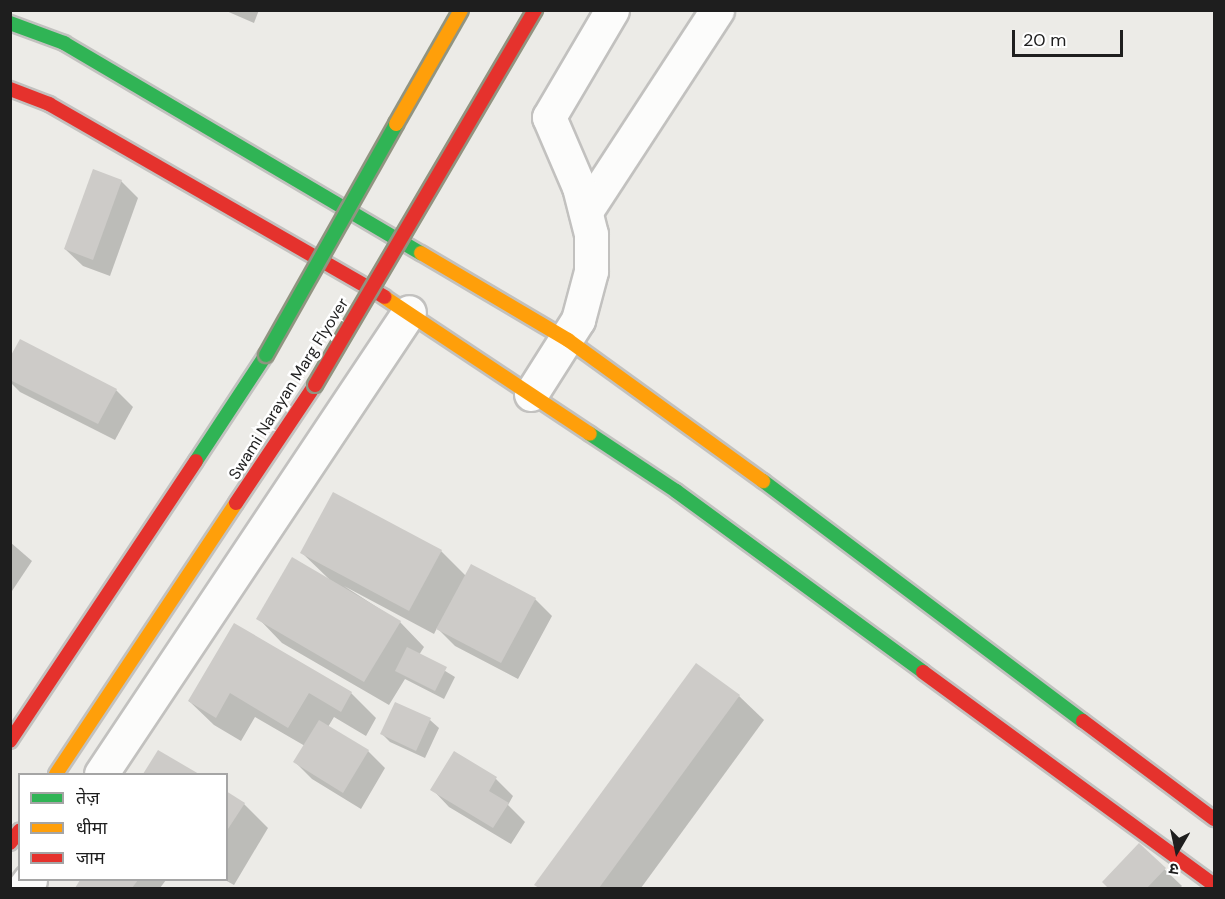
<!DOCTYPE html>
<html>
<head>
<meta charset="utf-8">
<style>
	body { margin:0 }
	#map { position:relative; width:1225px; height:899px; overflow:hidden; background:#ecebe7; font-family:"DM Sans","Noto Sans Devanagari",sans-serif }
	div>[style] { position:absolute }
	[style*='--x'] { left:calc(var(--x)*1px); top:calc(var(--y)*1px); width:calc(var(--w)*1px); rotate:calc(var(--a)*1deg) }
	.shadow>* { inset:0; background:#0003 }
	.building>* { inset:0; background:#cdcbc8 }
	.roads { filter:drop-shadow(2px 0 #c2c1bf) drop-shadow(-2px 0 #c2c1bf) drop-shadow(0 2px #c2c1bf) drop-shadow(0 -2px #c2c1bf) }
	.street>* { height:33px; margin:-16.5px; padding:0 16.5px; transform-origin:16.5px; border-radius:16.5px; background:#fcfcfb }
	.fast>* { height:14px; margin:-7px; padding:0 7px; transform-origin:7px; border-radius:7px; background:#30b455 }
	.slow>* { height:14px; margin:-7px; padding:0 7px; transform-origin:7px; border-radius:7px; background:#ff9f0a }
	.jam>* { height:14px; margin:-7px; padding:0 7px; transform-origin:7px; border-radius:7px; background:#e5322d }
	.bridges { filter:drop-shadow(2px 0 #919481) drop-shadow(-2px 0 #919481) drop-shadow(0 2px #919481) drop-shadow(0 -2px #919481) }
	.fast-bridge>* { height:14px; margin:-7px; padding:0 7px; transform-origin:7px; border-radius:7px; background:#30b455 }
	.slow-bridge>* { height:14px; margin:-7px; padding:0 7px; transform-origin:7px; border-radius:7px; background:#ff9f0a }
	.jam-bridge>* { height:14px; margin:-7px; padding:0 7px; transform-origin:7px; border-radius:7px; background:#e5322d }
	span { translate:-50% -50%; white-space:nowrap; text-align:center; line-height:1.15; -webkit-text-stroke:5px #fff; paint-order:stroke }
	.street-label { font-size:16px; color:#1e1e1e }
	.frame { position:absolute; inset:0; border:12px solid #1e1e1e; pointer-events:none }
	.legend { position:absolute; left:18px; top:773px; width:210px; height:108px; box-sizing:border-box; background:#fff; border:2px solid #a5a5a5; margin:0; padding:8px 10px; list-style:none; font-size:18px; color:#1e1e1e }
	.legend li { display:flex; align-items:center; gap:12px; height:30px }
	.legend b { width:30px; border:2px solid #a5a5a5 }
	.north { position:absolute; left:1147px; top:821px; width:60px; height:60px; -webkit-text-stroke:4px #fff; paint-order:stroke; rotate:189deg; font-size:16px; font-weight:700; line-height:24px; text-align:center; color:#1e1e1e }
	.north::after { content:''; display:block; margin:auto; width:21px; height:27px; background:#1e1e1e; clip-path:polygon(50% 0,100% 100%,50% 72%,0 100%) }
	.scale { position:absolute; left:1012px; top:30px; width:111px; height:27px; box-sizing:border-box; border:3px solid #1e1e1e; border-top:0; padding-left:8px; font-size:18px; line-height:21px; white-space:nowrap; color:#1e1e1e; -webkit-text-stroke:4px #fff; paint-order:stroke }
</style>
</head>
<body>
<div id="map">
	<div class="shadow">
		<i style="clip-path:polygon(224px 10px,259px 10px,254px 23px)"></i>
		<i style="clip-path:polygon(121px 181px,138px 198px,110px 276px,83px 266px,65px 249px)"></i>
		<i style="clip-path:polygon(10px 360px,116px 390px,133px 407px,115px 440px,20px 392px,10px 382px)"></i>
		<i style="clip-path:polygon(10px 542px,32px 561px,10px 594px)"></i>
		<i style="clip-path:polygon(441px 551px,466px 576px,535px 599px,552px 616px,518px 679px,455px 646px,437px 628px,434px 634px,344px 586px,400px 622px,424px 647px,419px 655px,455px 677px,444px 699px,405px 679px,389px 705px,282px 643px,258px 618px,329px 579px,302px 553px)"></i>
		<i style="clip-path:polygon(234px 625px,351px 693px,376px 718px,366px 736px,334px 717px,328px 727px,368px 751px,385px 768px,361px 809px,312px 779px,295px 762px,305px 746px,255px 717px,241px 741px,214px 725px,189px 701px)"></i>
		<i style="clip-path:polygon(739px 696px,764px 720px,641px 888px,540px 888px,536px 885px)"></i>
		<i style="clip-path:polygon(396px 704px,430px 720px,439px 728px,425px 758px,390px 742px,382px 734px)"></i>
		<i style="clip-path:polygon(158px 752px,196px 774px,144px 774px)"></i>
		<i style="clip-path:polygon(455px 753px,496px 779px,513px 796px,508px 805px,525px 822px,511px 844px,449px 807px,432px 789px)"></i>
		<i style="clip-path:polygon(226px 793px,244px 804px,268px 828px,234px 885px,225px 880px)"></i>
		<i style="clip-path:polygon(1139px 845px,1182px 886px,1180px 888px,1110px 888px,1104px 882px)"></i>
		<i style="clip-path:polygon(82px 880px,166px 880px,160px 888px,76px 888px)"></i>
	</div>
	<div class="building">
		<i style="clip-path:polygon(93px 169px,122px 180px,93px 260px,64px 249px)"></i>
		<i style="clip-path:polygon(20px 339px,117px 389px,98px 424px,10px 380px,10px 357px)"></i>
		<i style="clip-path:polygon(333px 492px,442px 550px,409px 611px,300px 553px)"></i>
		<i style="clip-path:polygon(292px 557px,401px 621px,364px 682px,256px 619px)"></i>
		<i style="clip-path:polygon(471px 564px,536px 598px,501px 663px,436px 629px)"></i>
		<i style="clip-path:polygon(234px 623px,352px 692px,341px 712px,309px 693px,288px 728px,230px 693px,216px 718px,188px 701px)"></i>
		<i style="clip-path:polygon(407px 647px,447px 667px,435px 691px,395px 671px)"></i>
		<i style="clip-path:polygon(696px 663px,740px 695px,599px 888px,539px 888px,534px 885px)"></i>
		<i style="clip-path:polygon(395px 702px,431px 718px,416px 751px,380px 734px)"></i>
		<i style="clip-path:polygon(319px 720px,369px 750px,343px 793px,293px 762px)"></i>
		<i style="clip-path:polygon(158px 750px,199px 774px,143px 774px)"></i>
		<i style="clip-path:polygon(454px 751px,497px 777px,489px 791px,509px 803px,493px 828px,430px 790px)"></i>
		<i style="clip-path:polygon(226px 791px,245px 803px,226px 832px)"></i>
		<i style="clip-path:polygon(1139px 843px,1166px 868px,1147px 888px,1108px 888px,1102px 882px)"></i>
		<i style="clip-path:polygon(80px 880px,138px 880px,132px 888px,75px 888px)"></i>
	</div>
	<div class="roads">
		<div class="street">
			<i style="--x:586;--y:211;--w:240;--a:-56.9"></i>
			<i style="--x:531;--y:394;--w:88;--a:-57.6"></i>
			<i style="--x:578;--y:320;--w:51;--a:-75.1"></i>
			<i style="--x:591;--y:271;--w:37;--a:-90"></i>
			<i style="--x:591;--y:234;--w:49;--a:-104.3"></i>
			<i style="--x:579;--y:187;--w:76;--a:-113.2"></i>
			<i style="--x:549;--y:117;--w:124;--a:-59.5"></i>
			<i style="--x:101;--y:774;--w:555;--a:-56.31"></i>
			<i style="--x:24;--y:888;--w:10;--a:-53"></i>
		</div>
		<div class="fast">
			<i style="--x:10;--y:23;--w:58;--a:20.3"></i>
			<i style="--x:64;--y:43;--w:414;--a:30.5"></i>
			<i style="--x:590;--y:434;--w:103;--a:33.5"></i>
			<i style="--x:676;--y:491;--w:306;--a:36.2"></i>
			<i style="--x:196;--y:461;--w:127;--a:-56.6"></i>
			<i style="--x:763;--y:481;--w:400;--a:36.9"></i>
		</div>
		<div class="slow">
			<i style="--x:421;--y:253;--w:171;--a:30.6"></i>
			<i style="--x:568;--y:340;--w:241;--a:35.9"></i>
			<i style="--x:384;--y:297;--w:247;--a:33.6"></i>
			<i style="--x:56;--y:774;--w:325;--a:-56.4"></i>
		</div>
		<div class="jam">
			<i style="--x:10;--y:89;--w:42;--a:21"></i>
			<i style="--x:49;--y:104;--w:387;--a:29.9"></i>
			<i style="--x:236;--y:503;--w:142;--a:-56.2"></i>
			<i style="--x:923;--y:672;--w:361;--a:36.2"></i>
			<i style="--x:1083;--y:721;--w:164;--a:36.8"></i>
			<i style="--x:10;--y:741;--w:336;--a:-56.4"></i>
			<i style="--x:10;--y:843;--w:16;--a:-52"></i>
		</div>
	</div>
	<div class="bridges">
		<div class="fast-bridge">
			<i style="--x:266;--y:355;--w:265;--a:-60.6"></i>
		</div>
		<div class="slow-bridge">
			<i style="--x:396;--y:124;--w:131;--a:-60.3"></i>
		</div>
		<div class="jam-bridge">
			<i style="--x:315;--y:385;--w:435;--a:-59.6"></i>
		</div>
	</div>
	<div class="street-label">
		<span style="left:289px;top:389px;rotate:-58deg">Swami Narayan Marg Flyover</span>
	</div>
	<div class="frame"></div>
	<ul class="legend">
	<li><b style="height:8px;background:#30b455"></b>तेज़</li>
	<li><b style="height:8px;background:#ff9f0a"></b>धीमा</li>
	<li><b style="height:8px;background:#e5322d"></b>जाम</li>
	</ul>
	<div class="north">उ</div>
	<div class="scale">20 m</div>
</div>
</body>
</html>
